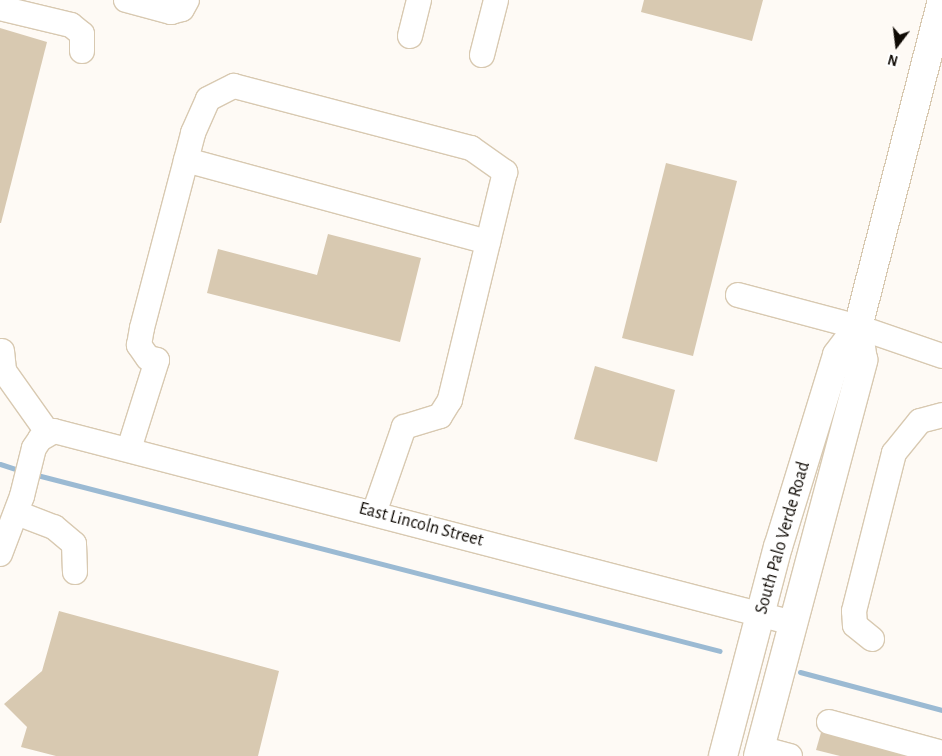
<!DOCTYPE html>
<html>
<head>
<meta charset="utf-8">
<style>
	body { margin:0 }
	#map { position:relative; width:942px; height:756px; overflow:hidden; background:#fefaf5; font-family:"Alegreya Sans",sans-serif }
	div>[style] { position:absolute }
	[style*='--x'] { left:calc(var(--x)*1px); top:calc(var(--y)*1px); width:calc(var(--w)*1px); rotate:calc(var(--a)*1deg) }
	.stream>* { height:5px; margin:-2.5px; padding:0 2.5px; transform-origin:2.5px; border-radius:2.5px; background:#9bbad3 }
	.building>* { inset:0; background:#d8c9b1 }
	.roads { filter:drop-shadow(1px 0 #d8c9b1) drop-shadow(-1px 0 #d8c9b1) drop-shadow(0 1px #d8c9b1) drop-shadow(0 -1px #d8c9b1) }
	.minor>* { height:24px; margin:-12px; padding:0 12px; transform-origin:12px; border-radius:12px; background:#fff }
	.major>* { height:28px; margin:-14px; padding:0 14px; transform-origin:14px; border-radius:14px; background:#fff }
	span { translate:-50% -50%; white-space:nowrap; text-align:center; line-height:1.15; -webkit-text-stroke:5px #fff; paint-order:stroke }
	.street-label { font-size:18px; color:#0f0a04 }
	.north { position:absolute; left:872px; top:20px; width:50px; height:50px; -webkit-text-stroke:4px #fff; paint-order:stroke; rotate:195deg; font-size:14px; font-weight:700; line-height:20px; text-align:center; color:#0f0a04 }
	.north::after { content:''; display:block; margin:auto; width:18px; height:22px; background:#0f0a04; clip-path:polygon(50% 0,100% 100%,50% 72%,0 100%) }
</style>
</head>
<body>
<div id="map">
	<div class="stream">
		<i style="--x:0;--y:464;--w:23;--a:18"></i>
		<i style="--x:33;--y:474;--w:709;--a:14.45"></i>
		<i style="--x:800;--y:672;--w:147;--a:15"></i>
	</div>
	<div class="building">
		<i style="clip-path:polygon(644px 0,763px 0,752px 41px,641px 12px)"></i>
		<i style="clip-path:polygon(0 28px,47px 42px,1px 223px,0 223px)"></i>
		<i style="clip-path:polygon(666px 163px,737px 181px,693px 356px,622px 338px)"></i>
		<i style="clip-path:polygon(328px 234px,421px 258px,400px 342px,207px 293px,218px 249px,317px 275px)"></i>
		<i style="clip-path:polygon(595px 366px,675px 390px,657px 462px,574px 439px)"></i>
		<i style="clip-path:polygon(59px 611px,279px 671px,258px 756px,56px 756px,21px 747px,27px 727px,4px 704px,42px 671px)"></i>
		<i style="clip-path:polygon(822px 729px,924px 756px,840px 756px,816px 750px)"></i>
	</div>
	<div class="roads">
		<div class="minor">
			<i style="--x:126;--y:0;--w:47;--a:14.9"></i>
			<i style="--x:171;--y:12;--w:11;--a:-15"></i>
			<i style="--x:182;--y:9;--w:10;--a:-61"></i>
			<i style="--x:0;--y:8;--w:73;--a:13.5"></i>
			<i style="--x:71;--y:25;--w:14;--a:39"></i>
			<i style="--x:82;--y:34;--w:17;--a:90"></i>
			<i style="--x:410;--y:36;--w:37;--a:-76"></i>
			<i style="--x:482;--y:55;--w:57;--a:-75.7"></i>
			<i style="--x:186;--y:160;--w:313;--a:15.2"></i>
			<i style="--x:738;--y:295;--w:124;--a:14.9"></i>
			<i style="--x:858;--y:327;--w:89;--a:19"></i>
			<i style="--x:2;--y:351;--w:20;--a:84"></i>
			<i style="--x:4;--y:371;--w:76;--a:54.6"></i>
			<i style="--x:129;--y:449;--w:93;--a:-72.5"></i>
			<i style="--x:157;--y:360;--w:9;--a:-167"></i>
			<i style="--x:148;--y:358;--w:16;--a:-125"></i>
			<i style="--x:139;--y:345;--w:17;--a:-80"></i>
			<i style="--x:142;--y:328;--w:202;--a:-75.3"></i>
			<i style="--x:193;--y:133;--w:37;--a:-66"></i>
			<i style="--x:208;--y:99;--w:29;--a:-27"></i>
			<i style="--x:234;--y:86;--w:245;--a:14.7"></i>
			<i style="--x:471;--y:148;--w:42;--a:35.2"></i>
			<i style="--x:505;--y:172;--w:235;--a:103.6"></i>
			<i style="--x:450;--y:400;--w:19;--a:122"></i>
			<i style="--x:440;--y:416;--w:38;--a:163"></i>
			<i style="--x:404;--y:427;--w:91;--a:109.2"></i>
			<i style="--x:17;--y:513;--w:40;--a:21"></i>
			<i style="--x:54;--y:527;--w:26;--a:40"></i>
			<i style="--x:74;--y:544;--w:28;--a:88"></i>
			<i style="--x:0;--y:554;--w:62;--a:-69.2"></i>
			<i style="--x:22;--y:496;--w:49;--a:-76"></i>
			<i style="--x:34;--y:448;--w:11;--a:-56"></i>
			<i style="--x:40;--y:439;--w:16;--a:-30"></i>
			<i style="--x:54;--y:431;--w:764;--a:14.56"></i>
			<i style="--x:872;--y:639;--w:22;--a:-141"></i>
			<i style="--x:855;--y:625;--w:14;--a:-94"></i>
			<i style="--x:854;--y:611;--w:163;--a:-75.8"></i>
			<i style="--x:894;--y:453;--w:41;--a:-50.9"></i>
			<i style="--x:920;--y:421;--w:23;--a:-15"></i>
			<i style="--x:829;--y:722;--w:117;--a:15.3"></i>
			<i style="--x:760;--y:748;--w:31;--a:15"></i>
		</div>
		<div class="major">
			<i style="--x:723;--y:756;--w:216;--a:-75.3"></i>
			<i style="--x:778;--y:547;--w:201;--a:-72.9"></i>
			<i style="--x:837;--y:355;--w:35;--a:-53"></i>
			<i style="--x:858;--y:327;--w:338;--a:-75.6"></i>
			<i style="--x:758;--y:756;--w:410;--a:-75.1"></i>
			<i style="--x:863;--y:360;--w:33;--a:-99"></i>
		</div>
	</div>
	<div class="street-label">
		<span style="left:421px;top:525px;rotate:15deg">East Lincoln Street</span>
		<span style="left:783px;top:538px;rotate:-74deg">South Palo Verde Road</span>
	</div>
	<div class="north">N</div>
</div>
</body>
</html>
